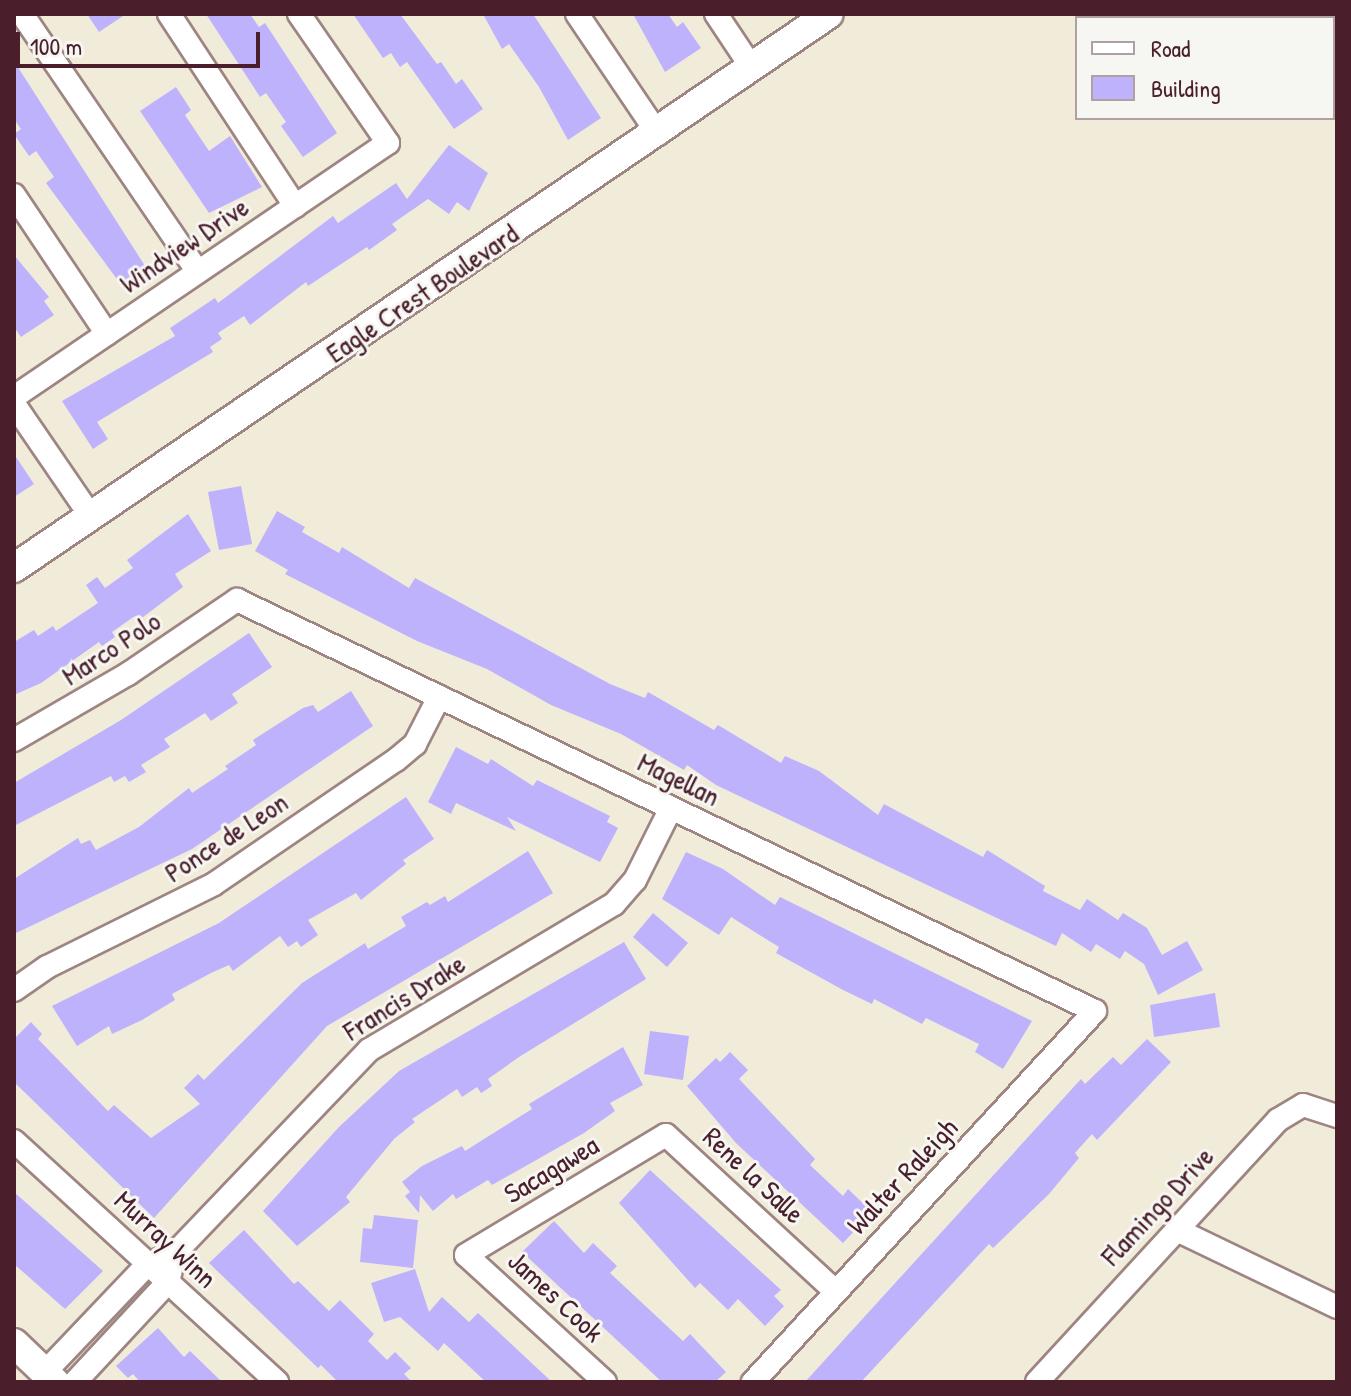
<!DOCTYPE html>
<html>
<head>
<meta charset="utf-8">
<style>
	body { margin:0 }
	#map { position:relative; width:1351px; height:1396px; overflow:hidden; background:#f1ebd9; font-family:"Patrick Hand",sans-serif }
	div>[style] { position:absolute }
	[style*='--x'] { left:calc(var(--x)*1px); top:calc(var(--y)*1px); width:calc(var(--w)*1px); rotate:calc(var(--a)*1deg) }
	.building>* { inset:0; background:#bfb2fd }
	.roads { filter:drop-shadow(2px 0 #9e8582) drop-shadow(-2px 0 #9e8582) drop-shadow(0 2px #9e8582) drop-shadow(0 -2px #9e8582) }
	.minor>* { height:22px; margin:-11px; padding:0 11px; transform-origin:11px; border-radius:11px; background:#fff }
	.major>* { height:28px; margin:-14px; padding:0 14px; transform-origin:14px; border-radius:14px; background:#fff }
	span { translate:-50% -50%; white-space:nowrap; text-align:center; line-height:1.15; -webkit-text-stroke:6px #f6f6f2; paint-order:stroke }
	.street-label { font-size:28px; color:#4a1f2b }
	.frame { position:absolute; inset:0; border:16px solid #4a1f2b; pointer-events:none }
	.legend { position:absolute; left:1075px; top:16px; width:260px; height:104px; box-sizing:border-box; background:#f6f6f2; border:2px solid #b1a0a2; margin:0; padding:10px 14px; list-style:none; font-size:24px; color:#4a1f2b }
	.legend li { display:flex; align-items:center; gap:16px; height:40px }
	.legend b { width:40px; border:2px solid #b1a0a2 }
	.scale { position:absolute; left:16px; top:32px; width:244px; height:36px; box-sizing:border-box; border:4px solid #4a1f2b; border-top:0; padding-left:10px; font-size:24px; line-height:28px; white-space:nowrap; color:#4a1f2b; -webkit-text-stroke:6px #f6f6f2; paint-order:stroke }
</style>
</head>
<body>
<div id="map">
	<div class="building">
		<i style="clip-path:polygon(87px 14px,126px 14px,99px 32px)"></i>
		<i style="clip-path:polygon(206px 14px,250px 14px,259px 27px,265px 23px,337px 133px,303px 157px,281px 126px,286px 122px,266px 93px,260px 97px)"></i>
		<i style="clip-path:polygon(353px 14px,400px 14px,437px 64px,441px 62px,456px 84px,462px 79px,483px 109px,454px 129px,407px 62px,400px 67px,391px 53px,383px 58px)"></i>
		<i style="clip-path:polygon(483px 14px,533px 14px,601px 118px,568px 140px,539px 87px,509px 44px,502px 49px)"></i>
		<i style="clip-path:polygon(633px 14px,668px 14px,677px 27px,683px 22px,701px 48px,665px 72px)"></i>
		<i style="clip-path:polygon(14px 61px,147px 269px,122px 286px,46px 183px,54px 177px,36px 151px,29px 156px,14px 134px,21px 129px,14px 119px)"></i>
		<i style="clip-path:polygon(176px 87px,191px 110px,185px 115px,209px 151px,230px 136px,262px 187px,209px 213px,140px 111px)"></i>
		<i style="clip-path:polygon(449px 145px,488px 173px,469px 211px,457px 202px,449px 214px,428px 199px,392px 224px,397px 230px,369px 250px,367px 247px,308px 286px,306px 282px,250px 325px,244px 316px,218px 333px,222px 339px,210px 347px,213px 352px,97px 422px,108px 439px,93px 449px,62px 401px,175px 336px,170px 328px,215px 298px,218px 303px,333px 216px,338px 223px,396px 183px,407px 199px)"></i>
		<i style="clip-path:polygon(14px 255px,49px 297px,44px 301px,54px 315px,21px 337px,14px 327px)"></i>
		<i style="clip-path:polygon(14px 454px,34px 484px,14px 497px)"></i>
		<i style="clip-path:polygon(241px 486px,252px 544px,219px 550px,208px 492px)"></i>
		<i style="clip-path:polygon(277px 511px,305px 527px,302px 532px,339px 553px,342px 547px,409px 588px,415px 578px,610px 684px,645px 698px,648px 692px,714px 730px,718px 725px,781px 763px,785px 756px,819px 771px,878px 815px,884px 804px,983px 857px,987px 850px,1045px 886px,1043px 891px,1080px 910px,1087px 899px,1118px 920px,1123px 913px,1147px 928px,1162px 955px,1187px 941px,1203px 970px,1158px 995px,1144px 964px,1125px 951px,1120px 959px,1096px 944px,1091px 952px,1062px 933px,1056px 946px,716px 785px,687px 765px,684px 770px,621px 734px,551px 705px,487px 669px,417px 641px,285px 574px,288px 570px,255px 551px)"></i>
		<i style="clip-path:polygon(188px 514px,211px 551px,175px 574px,183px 587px,139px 620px,135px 616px,112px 632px,115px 637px,102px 646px,99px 642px,41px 683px,14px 695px,14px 642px,34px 630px,38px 636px,53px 626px,56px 631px,98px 603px,86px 585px,97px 577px,105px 588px,133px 568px,127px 560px)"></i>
		<i style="clip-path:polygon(249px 633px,272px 667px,232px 694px,238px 703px,211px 721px,205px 713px,164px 739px,170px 747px,141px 765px,146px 772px,129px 782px,125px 776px,114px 782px,111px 776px,14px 826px,14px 783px,121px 720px)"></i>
		<i style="clip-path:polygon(351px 691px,373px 726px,192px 849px,14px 934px,14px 879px,78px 838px,81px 844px,90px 840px,96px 850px,139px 827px,189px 788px,192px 793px,228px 769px,225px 766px,256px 745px,253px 740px,303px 708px,313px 705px,318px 712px)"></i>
		<i style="clip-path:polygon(456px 747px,488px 764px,491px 759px,533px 786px,537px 780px,610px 816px,607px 822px,618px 828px,600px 862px,507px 817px,516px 831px,456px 803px,451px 814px,428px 802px)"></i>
		<i style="clip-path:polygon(406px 797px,434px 839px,403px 860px,406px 864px,361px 900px,356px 893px,308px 920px,318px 935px,301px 947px,297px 941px,288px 947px,280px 936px,233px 971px,229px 965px,211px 973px,172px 994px,175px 1000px,142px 1020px,112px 1034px,109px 1026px,77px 1046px,52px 1006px,219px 923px)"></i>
		<i style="clip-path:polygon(528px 851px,553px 893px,327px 1026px,154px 1218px,14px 1082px,14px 1039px,31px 1022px,42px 1034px,38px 1039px,108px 1111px,114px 1105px,151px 1138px,200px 1104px,184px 1088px,198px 1074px,204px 1080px,302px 983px,365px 943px,368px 949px,406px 926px,401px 917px,427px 902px,430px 905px,445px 896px,448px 902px)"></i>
		<i style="clip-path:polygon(686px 852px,723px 869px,775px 905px,780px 897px,1032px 1021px,1003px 1069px,975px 1052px,979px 1044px,926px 1018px,922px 1024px,874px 999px,872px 1004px,843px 990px,776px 953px,779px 947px,731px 917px,719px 935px,662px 899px)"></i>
		<i style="clip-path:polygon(653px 913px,688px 943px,667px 967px,633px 937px)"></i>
		<i style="clip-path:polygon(624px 942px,646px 979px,519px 1057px,488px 1079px,492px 1086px,481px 1093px,477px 1087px,462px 1097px,457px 1089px,412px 1119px,415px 1122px,394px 1139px,346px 1197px,350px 1202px,297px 1246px,263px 1211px,338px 1128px,399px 1071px)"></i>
		<i style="clip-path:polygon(1215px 993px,1220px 1027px,1154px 1037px,1150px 1005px)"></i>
		<i style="clip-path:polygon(650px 1031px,689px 1036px,683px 1080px,644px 1074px)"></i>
		<i style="clip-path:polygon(1147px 1039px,1171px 1062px,1097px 1140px,1092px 1134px,1075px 1153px,1079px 1158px,1049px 1194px,993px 1248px,989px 1244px,861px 1382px,805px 1382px,1081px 1079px,1085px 1084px,1113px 1057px,1121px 1065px)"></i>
		<i style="clip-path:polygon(623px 1047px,643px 1085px,610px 1103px,615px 1111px,584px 1133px,492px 1185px,488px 1180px,456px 1199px,453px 1194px,433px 1211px,420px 1195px,419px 1213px,405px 1196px,410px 1192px,402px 1182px,422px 1166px,462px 1146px,465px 1151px,532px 1109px,529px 1104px)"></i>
		<i style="clip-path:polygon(730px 1052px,748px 1070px,739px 1079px,815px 1159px,810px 1165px,843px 1196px,848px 1189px,872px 1212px,843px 1243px,736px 1143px,687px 1086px,716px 1058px,720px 1062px)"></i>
		<i style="clip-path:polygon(650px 1170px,781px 1290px,774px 1296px,784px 1306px,765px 1326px,738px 1299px,728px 1310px,700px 1283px,695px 1288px,619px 1203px)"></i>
		<i style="clip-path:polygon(14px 1192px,103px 1271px,65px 1309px,14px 1264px)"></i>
		<i style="clip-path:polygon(374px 1215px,418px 1220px,413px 1268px,360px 1262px,363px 1228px,372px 1229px)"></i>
		<i style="clip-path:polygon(554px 1221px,584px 1253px,593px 1243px,617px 1266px,610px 1273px,683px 1341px,690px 1334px,726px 1372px,715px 1382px,662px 1382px,522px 1252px)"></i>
		<i style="clip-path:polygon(244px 1230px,294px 1284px,298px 1281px,329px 1311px,340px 1300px,374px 1334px,368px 1341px,387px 1360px,395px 1352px,411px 1368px,404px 1374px,412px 1382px,338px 1382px,321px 1365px,318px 1368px,209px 1263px)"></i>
		<i style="clip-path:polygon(415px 1269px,429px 1312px,442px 1297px,469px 1322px,478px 1313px,552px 1382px,486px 1382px,444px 1343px,438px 1351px,400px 1317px,384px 1322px,371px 1283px)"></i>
		<i style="clip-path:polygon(158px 1328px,184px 1357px,190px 1351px,222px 1382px,140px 1382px,133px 1374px,128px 1378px,116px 1366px)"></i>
	</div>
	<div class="roads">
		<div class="minor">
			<i style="--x:22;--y:14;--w:312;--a:55.7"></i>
			<i style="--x:169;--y:14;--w:230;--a:56.7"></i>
			<i style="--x:577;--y:14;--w:145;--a:56"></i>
			<i style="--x:716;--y:14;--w:65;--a:56.3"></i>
			<i style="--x:14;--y:195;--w:167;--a:56.2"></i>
			<i style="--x:14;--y:397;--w:452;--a:-34.2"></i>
			<i style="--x:388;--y:143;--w:157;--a:-124.6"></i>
			<i style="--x:14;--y:404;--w:138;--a:55.6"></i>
			<i style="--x:14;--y:740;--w:132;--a:-30.1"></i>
			<i style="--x:128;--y:674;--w:132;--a:-34.2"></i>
			<i style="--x:237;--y:600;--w:951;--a:25.6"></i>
			<i style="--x:1095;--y:1011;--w:505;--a:132.67"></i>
			<i style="--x:14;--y:990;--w:40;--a:-34.9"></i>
			<i style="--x:47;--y:967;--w:186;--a:-26.4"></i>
			<i style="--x:214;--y:884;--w:220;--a:-34.3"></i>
			<i style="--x:396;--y:760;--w:25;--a:-40"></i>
			<i style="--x:415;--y:744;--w:53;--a:-62.9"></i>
			<i style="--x:14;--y:1141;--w:357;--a:42.5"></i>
			<i style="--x:1177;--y:1230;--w:178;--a:25.7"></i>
			<i style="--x:45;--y:1372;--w:149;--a:-46.4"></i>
			<i style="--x:148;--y:1264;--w:29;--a:-22"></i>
			<i style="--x:175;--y:1253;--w:281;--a:-46.3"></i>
			<i style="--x:369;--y:1050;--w:285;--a:-30.8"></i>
			<i style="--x:614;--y:904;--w:32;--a:-49"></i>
			<i style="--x:635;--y:880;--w:80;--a:-63.4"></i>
			<i style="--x:75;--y:1382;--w:137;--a:-47.1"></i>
			<i style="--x:168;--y:1282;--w:12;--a:-76"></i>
			<i style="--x:605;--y:1382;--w:188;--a:-137.6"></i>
			<i style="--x:466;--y:1255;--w:233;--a:-31"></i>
			<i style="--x:666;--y:1135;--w:231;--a:42.7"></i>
			<i style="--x:1037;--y:1382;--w:356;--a:-47.4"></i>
			<i style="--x:1278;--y:1120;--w:29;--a:-31"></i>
			<i style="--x:1303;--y:1105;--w:36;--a:18"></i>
		</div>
		<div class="major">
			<i style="--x:14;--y:568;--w:985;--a:-34.21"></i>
			<i style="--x:14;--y:1343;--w:57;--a:43.6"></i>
		</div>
	</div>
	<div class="street-label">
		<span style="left:184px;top:245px;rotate:-34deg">Windview Drive</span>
		<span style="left:422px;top:293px;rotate:-34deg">Eagle Crest Boulevard</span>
		<span style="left:111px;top:648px;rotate:-33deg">Marco Polo</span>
		<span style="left:679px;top:779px;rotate:26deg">Magellan</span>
		<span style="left:226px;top:837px;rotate:-33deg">Ponce de Leon</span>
		<span style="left:404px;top:997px;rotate:-32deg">Francis Drake</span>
		<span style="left:551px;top:1169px;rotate:-31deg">Sacagawea</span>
		<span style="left:754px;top:1175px;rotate:43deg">Rene la Salle</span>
		<span style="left:902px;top:1176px;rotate:-47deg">Walter Raleigh</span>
		<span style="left:1157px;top:1206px;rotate:-47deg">Flamingo Drive</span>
		<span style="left:166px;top:1239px;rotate:43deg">Murray Winn</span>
		<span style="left:556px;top:1296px;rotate:43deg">James Cook</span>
	</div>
	<div class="frame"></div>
	<ul class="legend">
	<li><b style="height:10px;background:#fff"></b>Road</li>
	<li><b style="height:22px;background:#bfb2fd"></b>Building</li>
	</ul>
	<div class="scale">100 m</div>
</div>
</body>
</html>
